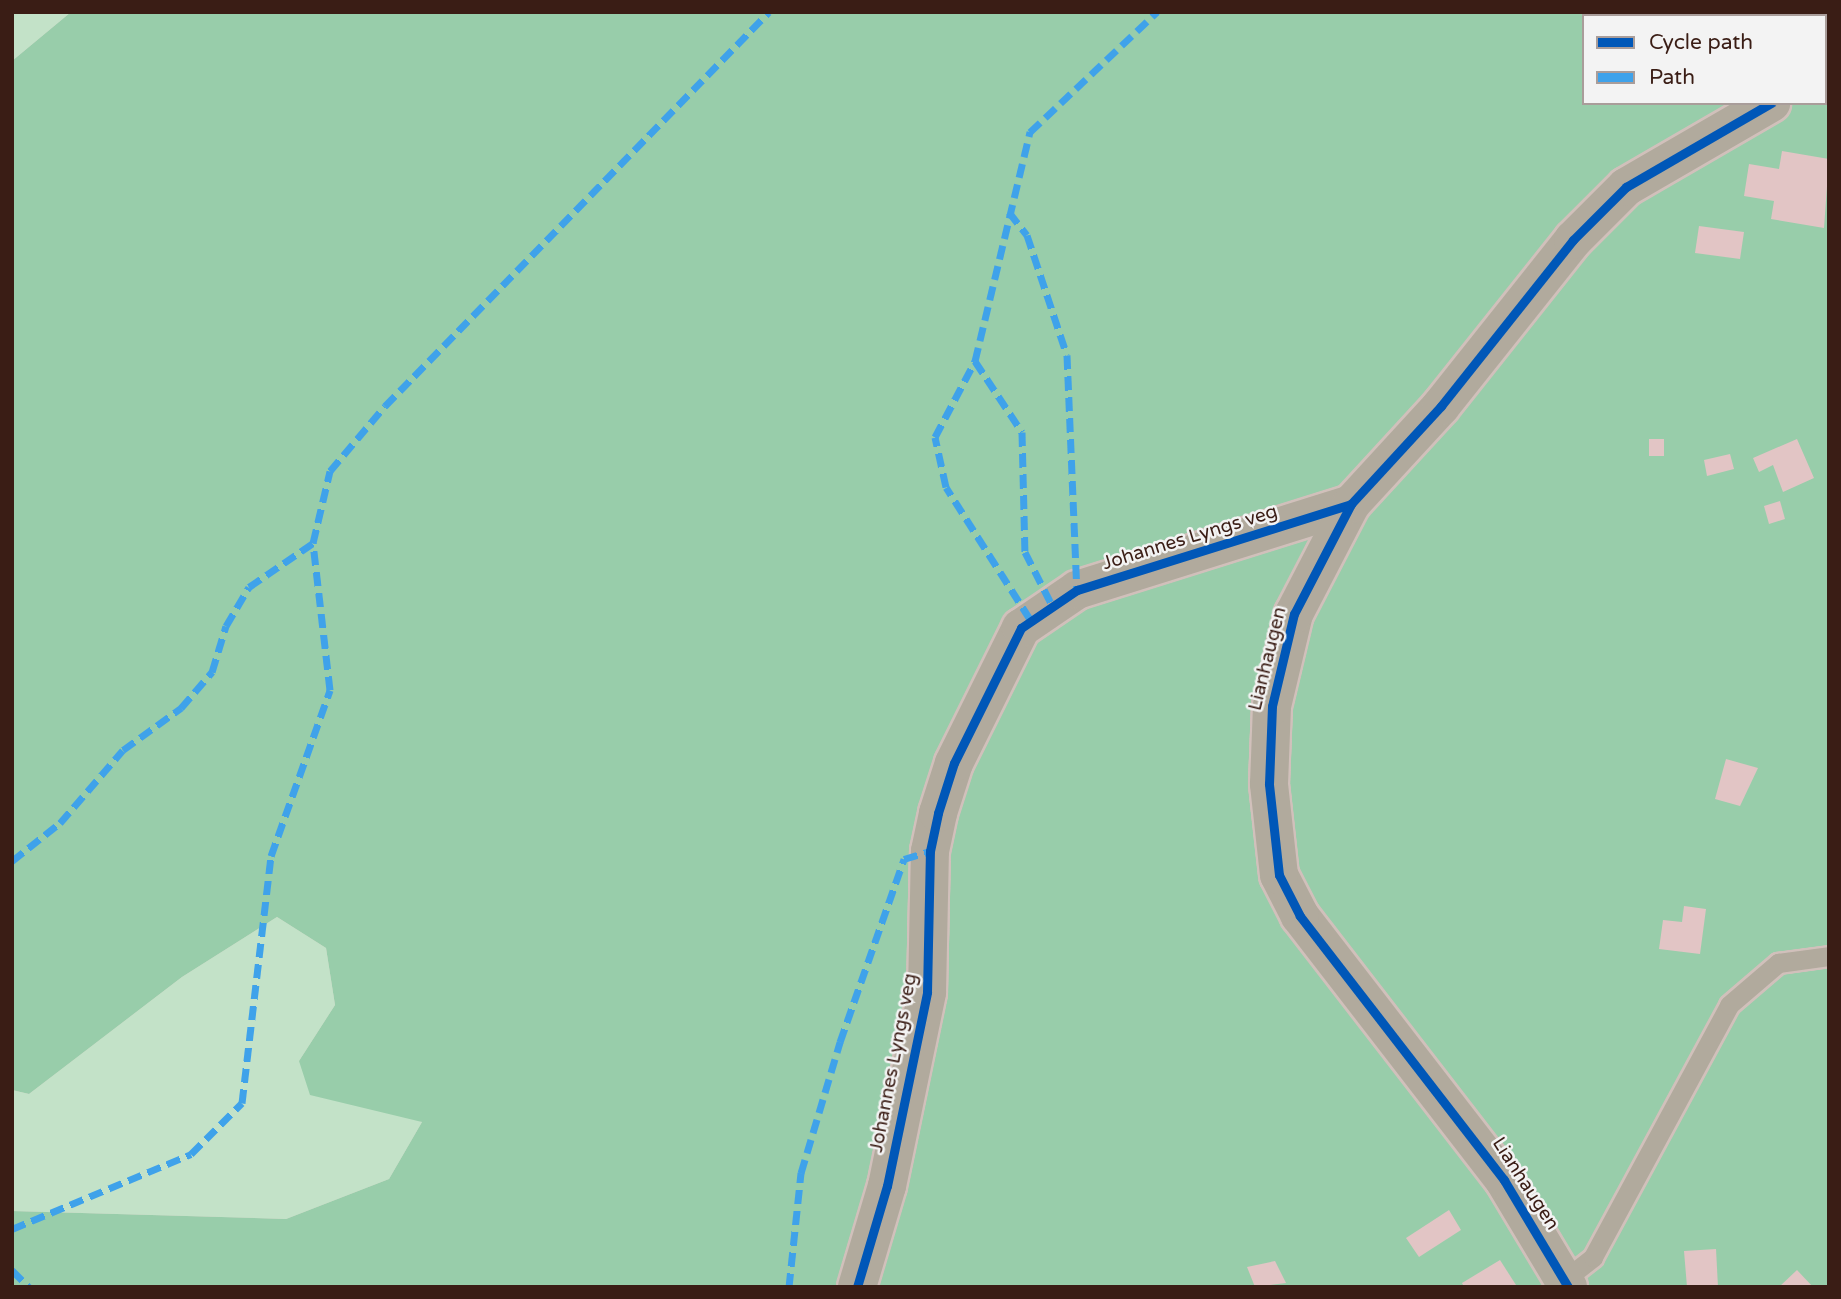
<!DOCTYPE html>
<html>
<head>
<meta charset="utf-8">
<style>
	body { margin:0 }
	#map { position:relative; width:1841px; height:1299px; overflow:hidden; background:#f4e3de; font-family:"Varela Round",sans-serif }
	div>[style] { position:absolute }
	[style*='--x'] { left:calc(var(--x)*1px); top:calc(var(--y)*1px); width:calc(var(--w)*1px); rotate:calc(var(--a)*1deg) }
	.green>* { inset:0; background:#c3e2c8 }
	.forest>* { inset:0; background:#98cdaa }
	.building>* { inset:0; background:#e2c5c5 }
	.roads { filter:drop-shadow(2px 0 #d1c0bb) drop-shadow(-2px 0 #d1c0bb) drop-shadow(0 2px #d1c0bb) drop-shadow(0 -2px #d1c0bb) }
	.lane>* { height:19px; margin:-9.5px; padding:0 9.5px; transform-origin:9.5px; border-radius:9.5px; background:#b1aa9d }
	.street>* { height:38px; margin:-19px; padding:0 19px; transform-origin:19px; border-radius:19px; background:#b1aa9d }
	.quiet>* { height:7px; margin-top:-3.5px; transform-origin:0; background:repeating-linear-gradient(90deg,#3fa2ea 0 14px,transparent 0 21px) }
	.cycleway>* { height:9px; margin:-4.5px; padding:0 4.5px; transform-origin:4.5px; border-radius:4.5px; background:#0057b8 }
	span { translate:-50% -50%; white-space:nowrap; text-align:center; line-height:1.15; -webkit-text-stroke:5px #f3f3f3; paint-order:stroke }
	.street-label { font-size:19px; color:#3a1d15 }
	.frame { position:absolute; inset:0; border:14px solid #3a1d15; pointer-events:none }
	.legend { position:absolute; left:1582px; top:14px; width:245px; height:91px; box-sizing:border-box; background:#f3f3f3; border:2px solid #a99d9a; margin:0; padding:9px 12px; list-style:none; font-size:21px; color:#3a1d15 }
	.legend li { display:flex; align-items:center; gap:14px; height:35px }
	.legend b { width:35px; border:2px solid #a99d9a }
</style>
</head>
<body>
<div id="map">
	<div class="green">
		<i style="clip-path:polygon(12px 12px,71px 12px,12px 61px)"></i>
		<i style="clip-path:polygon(277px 917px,326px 948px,335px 1005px,299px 1061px,422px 1122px,389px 1179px,286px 1219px,12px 1211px,12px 1090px,29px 1094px,182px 977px)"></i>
	</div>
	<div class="forest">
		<i style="clip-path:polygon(evenodd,71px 12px,1829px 12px,1829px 1287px,12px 1287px,12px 1211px,286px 1219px,389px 1179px,422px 1122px,310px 1095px,299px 1061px,335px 1005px,326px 948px,277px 917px,182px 977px,29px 1094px,12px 1090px,12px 61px,71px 12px,1584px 16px,1825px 16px,1825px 103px,1584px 103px,1584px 16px)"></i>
	</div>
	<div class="building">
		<i style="clip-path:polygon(1740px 12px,1783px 12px,1785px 16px,1742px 16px)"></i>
		<i style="clip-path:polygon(1782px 151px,1829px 159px,1824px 228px,1771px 219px,1774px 201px,1744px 196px,1749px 164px,1779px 169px)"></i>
		<i style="clip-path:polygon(1699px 226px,1744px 232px,1740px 259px,1695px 253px)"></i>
		<i style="clip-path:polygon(1649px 439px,1664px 439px,1664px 456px,1649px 456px)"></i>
		<i style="clip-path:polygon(1797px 439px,1814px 478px,1783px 492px,1773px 465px,1759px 472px,1753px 458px)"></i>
		<i style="clip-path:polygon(1730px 454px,1734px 469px,1707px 476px,1704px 460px)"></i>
		<i style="clip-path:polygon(1780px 501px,1785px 519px,1769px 524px,1764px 506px)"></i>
		<i style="clip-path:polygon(1726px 759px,1758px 768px,1740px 806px,1715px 799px)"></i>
		<i style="clip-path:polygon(1684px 906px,1706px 909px,1700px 954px,1659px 949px,1663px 920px,1682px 922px)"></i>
		<i style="clip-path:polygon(1449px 1210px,1461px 1230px,1419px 1257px,1406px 1238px)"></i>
		<i style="clip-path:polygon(1716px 1249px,1718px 1287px,1687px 1287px,1684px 1251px)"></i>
		<i style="clip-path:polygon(1500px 1260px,1516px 1285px,1464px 1287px,1462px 1283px)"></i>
		<i style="clip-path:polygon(1275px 1261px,1286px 1283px,1255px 1287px,1247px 1267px)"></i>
		<i style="clip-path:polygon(1797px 1270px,1813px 1287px,1779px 1287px)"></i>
	</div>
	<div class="roads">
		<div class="lane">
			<i style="--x:1564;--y:1280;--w:37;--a:-38"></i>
			<i style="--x:1593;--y:1257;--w:286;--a:-61.6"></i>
			<i style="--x:1729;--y:1005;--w:65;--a:-40.6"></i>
			<i style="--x:1778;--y:963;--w:51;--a:-7.8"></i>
		</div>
		<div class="street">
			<i style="--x:1825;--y:73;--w:4;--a:-27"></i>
			<i style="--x:857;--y:1287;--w:105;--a:-73.5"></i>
			<i style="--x:887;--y:1186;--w:198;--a:-78.3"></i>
			<i style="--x:927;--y:992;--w:141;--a:-88.8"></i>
			<i style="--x:930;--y:851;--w:39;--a:-78"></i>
			<i style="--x:938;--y:813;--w:52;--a:-72.3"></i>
			<i style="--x:954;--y:763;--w:151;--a:-63.6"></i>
			<i style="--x:1021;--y:628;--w:68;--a:-34.2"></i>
			<i style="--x:1077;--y:590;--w:287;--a:-17.4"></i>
			<i style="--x:1568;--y:1287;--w:125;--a:-120.9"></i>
			<i style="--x:1504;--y:1180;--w:334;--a:-127.7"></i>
			<i style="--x:1300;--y:916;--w:46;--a:-117.1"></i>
			<i style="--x:1279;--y:875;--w:92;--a:-96.3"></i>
			<i style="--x:1269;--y:784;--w:78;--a:-87.8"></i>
			<i style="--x:1272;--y:706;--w:95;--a:-76.6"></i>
			<i style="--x:1294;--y:614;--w:124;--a:-62.6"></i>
			<i style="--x:1351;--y:504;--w:133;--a:-47.4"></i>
			<i style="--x:1441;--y:406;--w:212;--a:-51.5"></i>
			<i style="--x:1573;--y:240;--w:75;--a:-45"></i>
			<i style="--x:1626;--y:187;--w:168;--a:-30.1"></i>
		</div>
	</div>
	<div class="quiet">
		<i style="--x:1009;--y:212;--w:29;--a:52"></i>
		<i style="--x:1027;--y:235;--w:126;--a:71.6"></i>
		<i style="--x:1067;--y:355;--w:235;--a:87.6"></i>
		<i style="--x:975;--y:361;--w:85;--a:56.5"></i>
		<i style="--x:1022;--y:432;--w:120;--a:88.6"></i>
		<i style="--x:1025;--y:552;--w:57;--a:63"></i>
		<i style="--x:1030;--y:619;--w:156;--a:-122.5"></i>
		<i style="--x:946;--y:487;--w:51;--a:-102.4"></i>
		<i style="--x:935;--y:437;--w:86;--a:-62.2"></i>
		<i style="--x:975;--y:361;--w:236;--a:-76.5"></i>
		<i style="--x:1030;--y:132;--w:175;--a:-43.4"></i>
		<i style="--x:12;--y:861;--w:61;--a:-38.4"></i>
		<i style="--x:60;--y:823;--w:96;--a:-49.2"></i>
		<i style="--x:123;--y:750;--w:72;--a:-35.9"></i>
		<i style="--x:181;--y:708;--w:48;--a:-49.3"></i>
		<i style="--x:212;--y:672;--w:48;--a:-73.1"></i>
		<i style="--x:226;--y:626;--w:45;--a:-59.5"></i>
		<i style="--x:249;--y:587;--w:78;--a:-34.5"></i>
		<i style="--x:12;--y:1229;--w:194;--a:-22.7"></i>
		<i style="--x:191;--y:1154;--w:72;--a:-45"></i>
		<i style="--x:242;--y:1103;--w:249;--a:-83.3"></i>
		<i style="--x:271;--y:856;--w:176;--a:-70.4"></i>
		<i style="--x:330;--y:690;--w:148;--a:-96.6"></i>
		<i style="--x:313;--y:543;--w:74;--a:-76.7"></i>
		<i style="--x:330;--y:471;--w:85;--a:-49.8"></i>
		<i style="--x:385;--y:406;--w:550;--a:-45.74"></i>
		<i style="--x:12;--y:1270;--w:24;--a:45"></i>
		<i style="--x:789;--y:1287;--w:115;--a:-84"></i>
		<i style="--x:801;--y:1173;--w:137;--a:-73.4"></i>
		<i style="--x:840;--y:1042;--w:194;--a:-70.7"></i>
		<i style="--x:904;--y:859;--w:27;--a:-17"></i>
	</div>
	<div class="cycleway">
		<i style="--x:857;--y:1287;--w:105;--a:-73.5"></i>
		<i style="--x:887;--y:1186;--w:198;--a:-78.3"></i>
		<i style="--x:927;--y:992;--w:141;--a:-88.8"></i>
		<i style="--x:930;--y:851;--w:39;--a:-78"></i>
		<i style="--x:938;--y:813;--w:52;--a:-72.3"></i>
		<i style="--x:954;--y:763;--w:151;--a:-63.6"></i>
		<i style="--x:1021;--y:628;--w:68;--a:-34.2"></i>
		<i style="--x:1077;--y:590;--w:287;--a:-17.4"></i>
		<i style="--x:1568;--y:1287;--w:125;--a:-120.9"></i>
		<i style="--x:1504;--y:1180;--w:334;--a:-127.7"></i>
		<i style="--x:1300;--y:916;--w:46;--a:-117.1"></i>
		<i style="--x:1279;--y:875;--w:92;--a:-96.3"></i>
		<i style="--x:1269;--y:784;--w:78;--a:-87.8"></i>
		<i style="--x:1272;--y:706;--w:95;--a:-76.6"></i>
		<i style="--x:1294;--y:614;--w:124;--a:-62.6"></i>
		<i style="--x:1351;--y:504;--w:133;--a:-47.4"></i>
		<i style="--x:1441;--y:406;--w:212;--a:-51.5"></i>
		<i style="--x:1573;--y:240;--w:75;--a:-45"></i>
		<i style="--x:1626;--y:187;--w:168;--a:-30.1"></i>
	</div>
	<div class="street-label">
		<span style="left:1190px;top:538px;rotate:-17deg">Johannes Lyngs veg</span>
		<span style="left:1268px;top:659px;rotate:-76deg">Lianhaugen</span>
		<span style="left:894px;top:1063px;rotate:-79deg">Johannes Lyngs veg</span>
		<span style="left:1525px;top:1184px;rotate:57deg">Lianhaugen</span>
	</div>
	<div class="frame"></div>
	<ul class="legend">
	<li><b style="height:9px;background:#0057b8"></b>Cycle path</li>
	<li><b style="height:9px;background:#3fa2ea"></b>Path</li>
	</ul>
</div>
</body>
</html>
